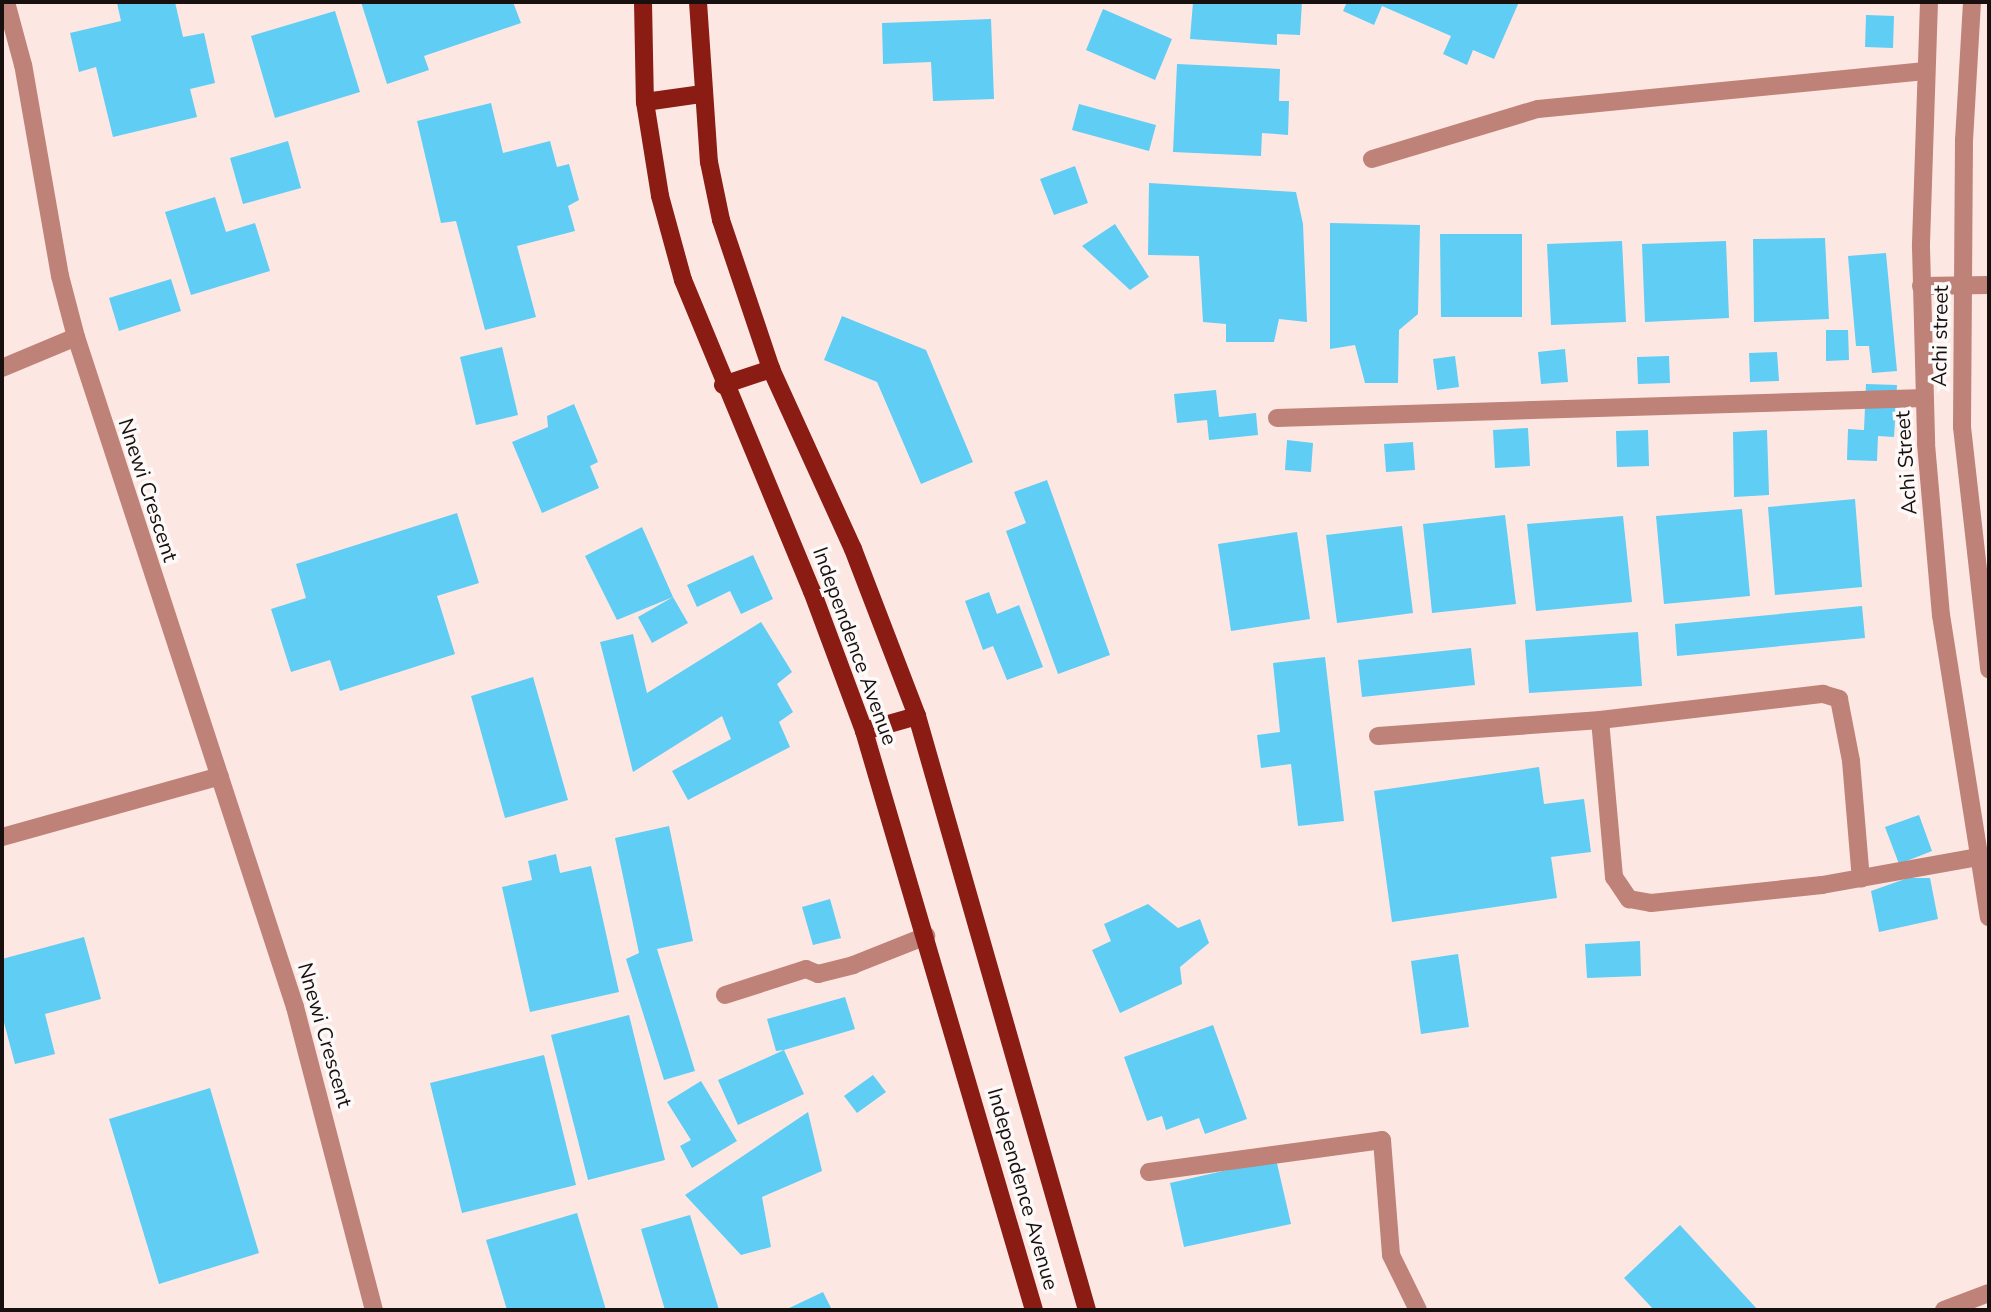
<!DOCTYPE html>
<html>
<head>
<meta charset="utf-8">
<style>
	body { margin:0 }
	#map { position:relative; width:1991px; height:1312px; overflow:hidden; background:#fde7e3; font-family:"Nunito Sans",sans-serif }
	div>[style] { position:absolute }
	[style*='--x'] { left:calc(var(--x)*1px); top:calc(var(--y)*1px); width:calc(var(--w)*1px); rotate:calc(var(--a)*1deg) }
	.building>* { inset:0; background:#5fcdf4 }
	.minor>* { height:18px; margin:-9px; padding:0 9px; transform-origin:9px; border-radius:9px; background:#bf8278 }
	.major>* { height:18px; margin:-9px; padding:0 9px; transform-origin:9px; border-radius:9px; background:#8b1c14 }
	span { translate:-50% -50%; white-space:nowrap; text-align:center; line-height:1.15; -webkit-text-stroke:7px #fdf9f8; paint-order:stroke }
	.street-label { font-size:21px; color:#17100f }
	.frame { position:absolute; inset:0; border:4px solid #17100f; pointer-events:none }
</style>
</head>
<body>
<div id="map">
	<div class="building">
		<i style="clip-path:polygon(175px 2px,183px 37px,204px 33px,215px 83px,190px 89px,197px 117px,113px 137px,96px 67px,79px 72px,70px 33px,121px 21px,117px 3px)"></i>
		<i style="clip-path:polygon(361px 2px,513px 2px,521px 23px,424px 56px,429px 70px,387px 84px)"></i>
		<i style="clip-path:polygon(1193px 2px,1302px 2px,1300px 35px,1277px 34px,1277px 45px,1190px 39px)"></i>
		<i style="clip-path:polygon(1347px 2px,1519px 2px,1494px 59px,1473px 50px,1467px 65px,1443px 54px,1451px 36px,1382px 6px,1374px 25px,1343px 11px)"></i>
		<i style="clip-path:polygon(1103px 9px,1172px 39px,1155px 80px,1086px 50px)"></i>
		<i style="clip-path:polygon(335px 11px,360px 92px,275px 118px,251px 36px)"></i>
		<i style="clip-path:polygon(1866px 15px,1894px 16px,1893px 48px,1865px 47px)"></i>
		<i style="clip-path:polygon(991px 19px,994px 99px,933px 101px,931px 62px,883px 64px,882px 23px)"></i>
		<i style="clip-path:polygon(1177px 64px,1280px 69px,1279px 101px,1289px 101px,1288px 135px,1262px 133px,1261px 156px,1173px 152px)"></i>
		<i style="clip-path:polygon(491px 103px,503px 153px,550px 141px,557px 167px,569px 164px,579px 200px,568px 206px,575px 231px,517px 246px,536px 317px,485px 330px,456px 221px,441px 223px,417px 121px)"></i>
		<i style="clip-path:polygon(1079px 104px,1156px 125px,1149px 151px,1072px 130px)"></i>
		<i style="clip-path:polygon(288px 141px,301px 188px,243px 204px,230px 158px)"></i>
		<i style="clip-path:polygon(1075px 166px,1088px 203px,1054px 215px,1040px 179px)"></i>
		<i style="clip-path:polygon(1149px 183px,1296px 192px,1303px 224px,1307px 322px,1279px 319px,1274px 342px,1226px 342px,1226px 324px,1203px 322px,1199px 256px,1148px 255px)"></i>
		<i style="clip-path:polygon(215px 197px,226px 232px,255px 223px,270px 271px,191px 295px,165px 212px)"></i>
		<i style="clip-path:polygon(1330px 223px,1420px 225px,1418px 314px,1399px 330px,1398px 383px,1365px 383px,1355px 345px,1330px 349px)"></i>
		<i style="clip-path:polygon(1115px 224px,1149px 277px,1130px 290px,1082px 246px)"></i>
		<i style="clip-path:polygon(1440px 234px,1522px 234px,1522px 317px,1441px 317px)"></i>
		<i style="clip-path:polygon(1825px 238px,1829px 319px,1754px 322px,1753px 239px)"></i>
		<i style="clip-path:polygon(1622px 241px,1626px 322px,1551px 325px,1547px 244px)"></i>
		<i style="clip-path:polygon(1726px 241px,1729px 318px,1645px 322px,1642px 244px)"></i>
		<i style="clip-path:polygon(1886px 253px,1897px 371px,1872px 373px,1869px 346px,1856px 346px,1848px 256px)"></i>
		<i style="clip-path:polygon(171px 279px,181px 311px,119px 331px,109px 298px)"></i>
		<i style="clip-path:polygon(842px 316px,926px 350px,973px 462px,921px 484px,877px 382px,824px 360px)"></i>
		<i style="clip-path:polygon(1826px 330px,1848px 330px,1849px 360px,1826px 361px)"></i>
		<i style="clip-path:polygon(502px 347px,518px 415px,476px 425px,460px 357px)"></i>
		<i style="clip-path:polygon(1565px 349px,1568px 382px,1541px 384px,1538px 352px)"></i>
		<i style="clip-path:polygon(1777px 352px,1779px 381px,1750px 382px,1749px 353px)"></i>
		<i style="clip-path:polygon(1455px 356px,1459px 387px,1437px 390px,1433px 359px)"></i>
		<i style="clip-path:polygon(1669px 356px,1670px 383px,1638px 384px,1637px 357px)"></i>
		<i style="clip-path:polygon(1866px 384px,1897px 385px,1894px 437px,1878px 436px,1877px 461px,1847px 460px,1848px 429px,1864px 430px)"></i>
		<i style="clip-path:polygon(1216px 390px,1219px 417px,1256px 413px,1258px 435px,1209px 440px,1207px 420px,1177px 423px,1174px 394px)"></i>
		<i style="clip-path:polygon(574px 404px,598px 462px,590px 466px,599px 488px,542px 513px,512px 442px,548px 427px,547px 416px)"></i>
		<i style="clip-path:polygon(1528px 428px,1530px 466px,1495px 468px,1493px 430px)"></i>
		<i style="clip-path:polygon(1648px 430px,1649px 466px,1617px 467px,1616px 431px)"></i>
		<i style="clip-path:polygon(1767px 430px,1769px 495px,1734px 497px,1733px 432px)"></i>
		<i style="clip-path:polygon(1287px 440px,1313px 443px,1311px 472px,1285px 470px)"></i>
		<i style="clip-path:polygon(1413px 442px,1415px 470px,1386px 472px,1384px 444px)"></i>
		<i style="clip-path:polygon(1047px 480px,1110px 655px,1058px 674px,1006px 531px,1026px 523px,1014px 492px)"></i>
		<i style="clip-path:polygon(1855px 499px,1862px 587px,1775px 595px,1768px 507px)"></i>
		<i style="clip-path:polygon(1742px 509px,1750px 596px,1664px 604px,1656px 516px)"></i>
		<i style="clip-path:polygon(457px 513px,479px 583px,437px 596px,455px 654px,340px 691px,330px 660px,291px 672px,271px 609px,306px 598px,296px 564px)"></i>
		<i style="clip-path:polygon(1505px 515px,1516px 604px,1432px 613px,1423px 524px)"></i>
		<i style="clip-path:polygon(1623px 516px,1632px 602px,1536px 611px,1527px 524px)"></i>
		<i style="clip-path:polygon(1402px 526px,1413px 613px,1337px 623px,1326px 535px)"></i>
		<i style="clip-path:polygon(642px 527px,673px 597px,617px 620px,585px 556px)"></i>
		<i style="clip-path:polygon(1297px 532px,1310px 619px,1231px 631px,1218px 544px)"></i>
		<i style="clip-path:polygon(753px 555px,773px 599px,741px 614px,730px 591px,697px 607px,687px 585px)"></i>
		<i style="clip-path:polygon(989px 592px,997px 614px,1019px 605px,1043px 667px,1007px 680px,993px 646px,983px 650px,965px 601px)"></i>
		<i style="clip-path:polygon(673px 597px,688px 623px,652px 643px,638px 617px)"></i>
		<i style="clip-path:polygon(1862px 606px,1865px 638px,1677px 656px,1675px 624px)"></i>
		<i style="clip-path:polygon(761px 622px,792px 672px,777px 684px,793px 712px,779px 722px,790px 747px,688px 800px,672px 771px,731px 739px,722px 716px,633px 772px,600px 642px,633px 634px,647px 693px)"></i>
		<i style="clip-path:polygon(1638px 632px,1642px 686px,1529px 693px,1525px 640px)"></i>
		<i style="clip-path:polygon(1471px 648px,1475px 685px,1362px 697px,1358px 660px)"></i>
		<i style="clip-path:polygon(1325px 657px,1344px 821px,1298px 826px,1291px 764px,1261px 768px,1257px 735px,1280px 732px,1273px 663px)"></i>
		<i style="clip-path:polygon(533px 677px,568px 800px,505px 818px,471px 696px)"></i>
		<i style="clip-path:polygon(1539px 767px,1544px 804px,1584px 799px,1591px 852px,1551px 857px,1557px 898px,1392px 922px,1374px 791px)"></i>
		<i style="clip-path:polygon(1919px 815px,1932px 851px,1899px 864px,1885px 827px)"></i>
		<i style="clip-path:polygon(669px 826px,693px 941px,657px 949px,695px 1071px,664px 1080px,626px 959px,639px 953px,615px 838px)"></i>
		<i style="clip-path:polygon(556px 854px,560px 873px,591px 866px,619px 992px,530px 1012px,502px 887px,532px 880px,528px 861px)"></i>
		<i style="clip-path:polygon(1908px 878px,1930px 878px,1938px 919px,1879px 932px,1871px 891px)"></i>
		<i style="clip-path:polygon(830px 899px,841px 938px,813px 945px,802px 907px)"></i>
		<i style="clip-path:polygon(1148px 904px,1178px 928px,1200px 919px,1209px 943px,1180px 967px,1182px 984px,1120px 1013px,1092px 950px,1111px 941px,1104px 924px)"></i>
		<i style="clip-path:polygon(84px 937px,101px 999px,45px 1014px,55px 1054px,15px 1064px,2px 1015px,2px 959px)"></i>
		<i style="clip-path:polygon(1640px 941px,1641px 976px,1587px 978px,1585px 944px)"></i>
		<i style="clip-path:polygon(1458px 954px,1469px 1027px,1421px 1034px,1411px 961px)"></i>
		<i style="clip-path:polygon(845px 997px,855px 1029px,784px 1050px,804px 1094px,738px 1125px,718px 1080px,784px 1050px,776px 1051px,767px 1019px)"></i>
		<i style="clip-path:polygon(629px 1015px,665px 1160px,588px 1180px,551px 1035px)"></i>
		<i style="clip-path:polygon(1213px 1025px,1247px 1119px,1205px 1134px,1199px 1118px,1166px 1130px,1162px 1116px,1147px 1121px,1124px 1057px)"></i>
		<i style="clip-path:polygon(544px 1055px,576px 1185px,462px 1213px,430px 1083px)"></i>
		<i style="clip-path:polygon(873px 1075px,886px 1092px,857px 1113px,844px 1096px)"></i>
		<i style="clip-path:polygon(701px 1081px,737px 1141px,692px 1168px,680px 1146px,691px 1140px,667px 1102px)"></i>
		<i style="clip-path:polygon(210px 1088px,259px 1253px,159px 1284px,109px 1119px)"></i>
		<i style="clip-path:polygon(808px 1112px,822px 1171px,762px 1197px,771px 1247px,741px 1255px,685px 1195px)"></i>
		<i style="clip-path:polygon(1276px 1159px,1291px 1224px,1184px 1247px,1170px 1183px)"></i>
		<i style="clip-path:polygon(577px 1213px,606px 1310px,507px 1310px,486px 1240px)"></i>
		<i style="clip-path:polygon(690px 1215px,719px 1310px,665px 1310px,641px 1229px)"></i>
		<i style="clip-path:polygon(1680px 1225px,1758px 1310px,1654px 1310px,1624px 1278px)"></i>
		<i style="clip-path:polygon(823px 1292px,832px 1310px,785px 1310px)"></i>
	</div>
	<div class="minor">
		<i style="--x:1929;--y:2;--w:245;--a:91.9"></i>
		<i style="--x:1921;--y:247;--w:197;--a:88.5"></i>
		<i style="--x:1926;--y:444;--w:172;--a:85"></i>
		<i style="--x:1941;--y:615;--w:306;--a:81"></i>
		<i style="--x:1972;--y:2;--w:138;--a:93.3"></i>
		<i style="--x:1964;--y:140;--w:287;--a:90.4"></i>
		<i style="--x:1962;--y:427;--w:244;--a:83.6"></i>
		<i style="--x:1372;--y:159;--w:173;--a:-16.8"></i>
		<i style="--x:1538;--y:109;--w:389;--a:-5.6"></i>
		<i style="--x:1921;--y:286;--w:68;--a:-0.8"></i>
		<i style="--x:76;--y:337;--w:705;--a:71.9"></i>
		<i style="--x:295;--y:1007;--w:313;--a:75.4"></i>
		<i style="--x:2;--y:368;--w:80;--a:-22.7"></i>
		<i style="--x:76;--y:337;--w:63;--a:-104.7"></i>
		<i style="--x:60;--y:276;--w:214;--a:-99.9"></i>
		<i style="--x:23;--y:65;--w:65;--a:-105.1"></i>
		<i style="--x:1277;--y:418;--w:648;--a:-1.77"></i>
		<i style="--x:1600;--y:720;--w:225;--a:-6.7"></i>
		<i style="--x:1823;--y:694;--w:17;--a:17"></i>
		<i style="--x:1839;--y:699;--w:63;--a:79"></i>
		<i style="--x:1851;--y:761;--w:118;--a:85.2"></i>
		<i style="--x:1378;--y:736;--w:223;--a:-4.1"></i>
		<i style="--x:1600;--y:720;--w:158;--a:84.9"></i>
		<i style="--x:1614;--y:877;--w:27;--a:56"></i>
		<i style="--x:1629;--y:899;--w:22;--a:10"></i>
		<i style="--x:1651;--y:903;--w:172;--a:-6"></i>
		<i style="--x:1822;--y:885;--w:158;--a:-10.2"></i>
		<i style="--x:2;--y:837;--w:226;--a:-15.6"></i>
		<i style="--x:725;--y:995;--w:85;--a:-17.8"></i>
		<i style="--x:806;--y:969;--w:13;--a:23"></i>
		<i style="--x:818;--y:974;--w:36;--a:-14"></i>
		<i style="--x:853;--y:965;--w:79;--a:-21.7"></i>
		<i style="--x:1149;--y:1172;--w:235;--a:-7.8"></i>
		<i style="--x:1382;--y:1140;--w:115;--a:85.5"></i>
		<i style="--x:1391;--y:1255;--w:61;--a:63.9"></i>
		<i style="--x:1944;--y:1310;--w:48;--a:-20.7"></i>
	</div>
	<div class="major">
		<i style="--x:643;--y:2;--w:100;--a:88.9"></i>
		<i style="--x:645;--y:102;--w:95;--a:80.9"></i>
		<i style="--x:660;--y:196;--w:87;--a:74.7"></i>
		<i style="--x:683;--y:280;--w:337;--a:67.5"></i>
		<i style="--x:812;--y:591;--w:149;--a:69.6"></i>
		<i style="--x:864;--y:731;--w:603;--a:73.64"></i>
		<i style="--x:698;--y:2;--w:160;--a:86.1"></i>
		<i style="--x:709;--y:162;--w:59;--a:78.3"></i>
		<i style="--x:721;--y:220;--w:157;--a:71.4"></i>
		<i style="--x:771;--y:369;--w:198;--a:65.5"></i>
		<i style="--x:853;--y:549;--w:179;--a:69"></i>
		<i style="--x:917;--y:716;--w:618;--a:74.03"></i>
		<i style="--x:645;--y:102;--w:58;--a:-8"></i>
		<i style="--x:723;--y:385;--w:51;--a:-18.4"></i>
		<i style="--x:864;--y:731;--w:55;--a:-15.8"></i>
	</div>
	<div class="street-label">
		<span style="left:1940px;top:336px;rotate:-89deg">Achi street</span>
		<span style="left:1906px;top:463px;rotate:-94deg">Achi Street</span>
		<span style="left:148px;top:490px;rotate:72deg">Nnewi Crescent</span>
		<span style="left:855px;top:646px;rotate:70deg">Independence Avenue</span>
		<span style="left:325px;top:1035px;rotate:74deg">Nnewi Crescent</span>
		<span style="left:1023px;top:1189px;rotate:74deg">Independence Avenue</span>
	</div>
	<div class="frame"></div>
</div>
</body>
</html>
